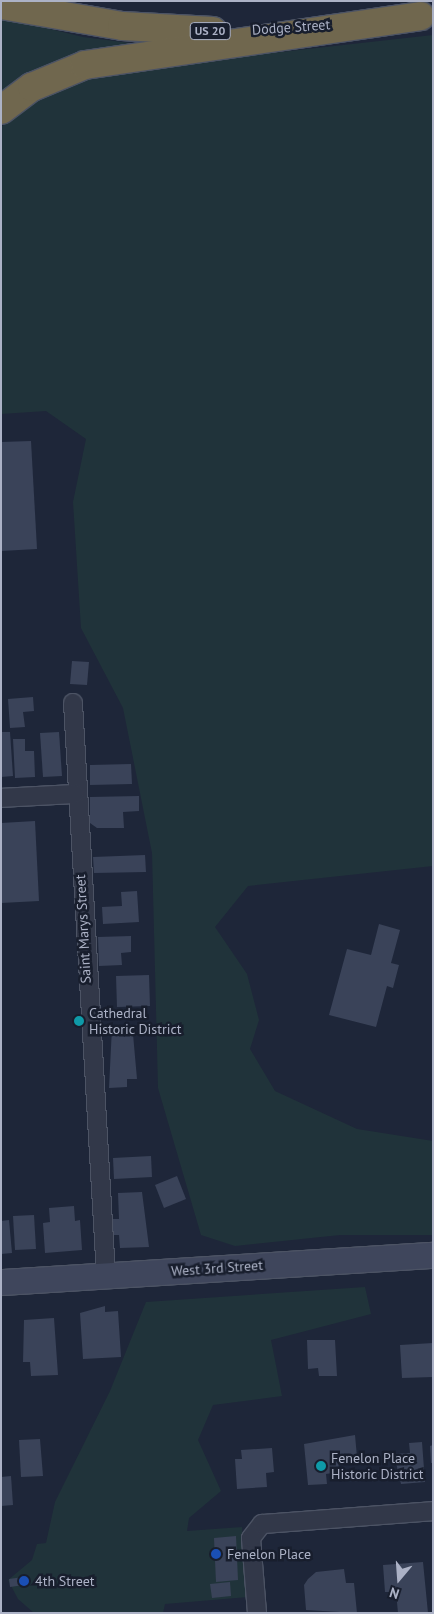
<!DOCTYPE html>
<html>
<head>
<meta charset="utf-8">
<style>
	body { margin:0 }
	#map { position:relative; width:434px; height:1614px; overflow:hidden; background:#1e2639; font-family:"PT Sans",sans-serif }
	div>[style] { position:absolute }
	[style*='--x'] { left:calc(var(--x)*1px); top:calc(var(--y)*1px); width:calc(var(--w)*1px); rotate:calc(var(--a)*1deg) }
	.green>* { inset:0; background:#20333a }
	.building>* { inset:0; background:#3a4359 }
	.roads { filter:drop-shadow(1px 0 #4c5364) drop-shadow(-1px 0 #4c5364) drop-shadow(0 1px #4c5364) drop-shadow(0 -1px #4c5364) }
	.street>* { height:18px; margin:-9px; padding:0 9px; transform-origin:9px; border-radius:9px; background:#323849 }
	.secondary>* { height:25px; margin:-12.5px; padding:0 12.5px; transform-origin:12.5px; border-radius:12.5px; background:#3f465c }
	.highway>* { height:28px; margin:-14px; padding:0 14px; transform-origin:14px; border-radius:14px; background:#70674e }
	.dots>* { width:14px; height:14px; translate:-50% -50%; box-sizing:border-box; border:2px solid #181e2d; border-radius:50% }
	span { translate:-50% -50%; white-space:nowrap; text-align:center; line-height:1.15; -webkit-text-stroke:5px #181e2d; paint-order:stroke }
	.shield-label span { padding:1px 4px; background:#181e2d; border:1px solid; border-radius:4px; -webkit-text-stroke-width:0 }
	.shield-label { font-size:12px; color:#acb2c6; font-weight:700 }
	.street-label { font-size:14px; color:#acb2c6 }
	.poi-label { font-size:14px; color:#acb2c6 }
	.left { translate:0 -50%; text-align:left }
	.frame { position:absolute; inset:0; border:2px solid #acb2c6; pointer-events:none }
	.north { position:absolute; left:374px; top:1554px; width:50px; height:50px; -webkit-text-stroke:4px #181e2d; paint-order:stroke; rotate:198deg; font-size:14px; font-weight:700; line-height:20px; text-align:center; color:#acb2c6 }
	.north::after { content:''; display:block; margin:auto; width:18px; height:22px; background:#acb2c6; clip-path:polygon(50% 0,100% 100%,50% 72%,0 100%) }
</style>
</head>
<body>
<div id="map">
	<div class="green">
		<i style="clip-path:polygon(1px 17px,83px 37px,138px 44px,58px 61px,1px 96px)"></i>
		<i style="clip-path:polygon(433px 35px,433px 866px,248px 886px,215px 927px,247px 974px,259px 1020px,250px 1049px,275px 1091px,357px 1129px,433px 1141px,433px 1235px,340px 1235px,235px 1246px,201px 1235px,158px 1088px,152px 853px,123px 708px,81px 628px,73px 502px,86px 439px,46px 411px,1px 414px,1px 127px,43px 93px,119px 70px)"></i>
		<i style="clip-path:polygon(365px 1287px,371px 1314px,271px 1340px,282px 1396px,213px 1405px,198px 1440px,221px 1491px,189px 1518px,187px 1531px,242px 1527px,248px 1597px,165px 1604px,163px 1613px,34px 1613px,18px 1599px,8px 1580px,32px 1560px,37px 1544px,46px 1543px,55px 1502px,110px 1391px,146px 1302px)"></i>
	</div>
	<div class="building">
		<i style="clip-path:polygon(31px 441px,37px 549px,1px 551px,1px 442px)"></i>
		<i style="clip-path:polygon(72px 661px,89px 662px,87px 685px,70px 684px)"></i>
		<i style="clip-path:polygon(33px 697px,34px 711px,23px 712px,25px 727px,10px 728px,8px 699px)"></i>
		<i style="clip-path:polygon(1px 732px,10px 732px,13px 776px,1px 777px)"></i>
		<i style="clip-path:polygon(59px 732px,62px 776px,43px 777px,40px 733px)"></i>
		<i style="clip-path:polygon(13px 739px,25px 739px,25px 751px,34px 751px,35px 777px,15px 778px)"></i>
		<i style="clip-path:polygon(131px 764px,132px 784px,90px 785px,90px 765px)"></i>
		<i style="clip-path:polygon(139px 796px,139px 811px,123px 812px,124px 828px,97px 828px,90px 823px,90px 797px)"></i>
		<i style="clip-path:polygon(35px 821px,39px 901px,1px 903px,1px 823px)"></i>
		<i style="clip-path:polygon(145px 855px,146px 872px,94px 873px,93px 857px)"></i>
		<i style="clip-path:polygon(137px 891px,139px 922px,103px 924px,102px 907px,122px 906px,121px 892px)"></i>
		<i style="clip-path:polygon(379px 924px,400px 930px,391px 963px,399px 965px,393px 988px,387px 986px,376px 1027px,329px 1015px,347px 949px,371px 955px)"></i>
		<i style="clip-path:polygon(131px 936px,131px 952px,121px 953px,122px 965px,99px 966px,98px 937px)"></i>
		<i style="clip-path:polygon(149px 975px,150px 1006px,117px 1007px,116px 976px)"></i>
		<i style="clip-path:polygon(112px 1027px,125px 1027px,125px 1035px,133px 1034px,137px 1079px,127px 1079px,127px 1087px,109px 1088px)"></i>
		<i style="clip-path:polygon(151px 1156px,152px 1177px,114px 1179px,113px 1158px)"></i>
		<i style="clip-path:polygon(177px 1176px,186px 1199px,164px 1208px,155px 1185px)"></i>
		<i style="clip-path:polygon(142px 1192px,149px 1247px,120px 1248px,119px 1235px,113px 1235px,113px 1219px,119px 1219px,118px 1193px)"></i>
		<i style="clip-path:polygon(74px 1206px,75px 1221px,80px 1220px,82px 1250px,45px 1253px,43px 1223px,50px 1222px,49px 1208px)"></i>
		<i style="clip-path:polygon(34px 1215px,36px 1249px,15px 1250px,13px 1216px)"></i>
		<i style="clip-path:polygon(9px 1220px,12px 1253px,1px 1254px,1px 1221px)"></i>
		<i style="clip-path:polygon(105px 1306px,105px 1312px,118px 1311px,121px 1357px,83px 1359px,80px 1313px)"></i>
		<i style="clip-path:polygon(54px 1318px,58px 1375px,31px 1376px,30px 1362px,23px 1362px,24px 1320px)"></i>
		<i style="clip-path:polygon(307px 1340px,335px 1340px,337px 1376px,319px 1376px,318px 1368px,308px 1369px)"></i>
		<i style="clip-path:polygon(433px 1343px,433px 1377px,402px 1378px,400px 1345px)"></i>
		<i style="clip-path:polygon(355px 1435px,357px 1457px,338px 1458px,339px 1472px,326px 1474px,327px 1484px,308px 1485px,304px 1444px)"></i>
		<i style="clip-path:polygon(40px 1439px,43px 1476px,21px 1477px,19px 1440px)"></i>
		<i style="clip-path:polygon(422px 1442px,425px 1482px,401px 1484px,394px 1454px,410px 1453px,409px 1443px)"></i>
		<i style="clip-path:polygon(433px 1445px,433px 1463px,431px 1463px,430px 1446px)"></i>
		<i style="clip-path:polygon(272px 1448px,274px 1472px,266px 1473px,267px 1487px,237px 1489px,235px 1459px,242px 1459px,241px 1450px)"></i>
		<i style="clip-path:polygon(11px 1476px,13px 1505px,1px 1506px,1px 1477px)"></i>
		<i style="clip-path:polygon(236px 1536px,238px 1580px,216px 1582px,214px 1538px)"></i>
		<i style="clip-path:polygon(423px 1562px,428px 1613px,398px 1613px,396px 1592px,385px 1592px,383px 1565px)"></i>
		<i style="clip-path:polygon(344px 1569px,346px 1583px,354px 1583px,357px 1613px,306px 1610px,304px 1585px,308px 1579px,316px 1572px)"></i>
		<i style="clip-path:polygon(23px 1577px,24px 1585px,10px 1587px,9px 1579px)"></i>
		<i style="clip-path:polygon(230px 1582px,231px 1596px,212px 1598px,210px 1584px)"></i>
	</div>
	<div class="roads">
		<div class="street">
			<i style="--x:73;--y:703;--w:573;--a:86.7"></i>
			<i style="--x:1;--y:798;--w:74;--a:-3.1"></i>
			<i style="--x:257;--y:1613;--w:75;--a:-94.6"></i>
			<i style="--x:251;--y:1538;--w:18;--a:-52"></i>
			<i style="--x:262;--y:1524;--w:171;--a:-4.3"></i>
		</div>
		<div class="secondary">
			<i style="--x:1;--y:1282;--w:433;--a:-3.6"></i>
		</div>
		<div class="highway">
			<i style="--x:1;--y:5;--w:123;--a:9.8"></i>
			<i style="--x:122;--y:26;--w:91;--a:3.1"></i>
			<i style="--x:1;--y:110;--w:39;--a:-37"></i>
			<i style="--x:32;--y:87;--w:57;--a:-22.5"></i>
			<i style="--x:85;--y:65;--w:339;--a:-8.3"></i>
		</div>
	</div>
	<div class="dots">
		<i style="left:79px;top:1021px;background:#0f9aa8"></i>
		<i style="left:321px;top:1466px;background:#0f9aa8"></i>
		<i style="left:216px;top:1554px;background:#1a4fb4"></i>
		<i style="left:24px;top:1581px;background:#1a4fb4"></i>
	</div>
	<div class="shield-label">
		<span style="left:210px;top:31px">US 20</span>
	</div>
	<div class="street-label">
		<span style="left:291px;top:27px;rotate:-4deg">Dodge Street</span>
		<span style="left:83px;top:929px;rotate:-93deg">Saint Marys Street</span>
		<span style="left:217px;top:1268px;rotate:-4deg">West 3rd Street</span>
	</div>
	<div class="poi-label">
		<span class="left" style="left:89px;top:1021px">Cathedral<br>Historic District</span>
		<span class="left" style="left:331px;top:1466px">Fenelon Place<br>Historic District</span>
		<span class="left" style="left:227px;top:1554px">Fenelon Place</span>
		<span class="left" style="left:35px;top:1581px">4th Street</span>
	</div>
	<div class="frame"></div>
	<div class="north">N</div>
</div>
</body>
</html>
